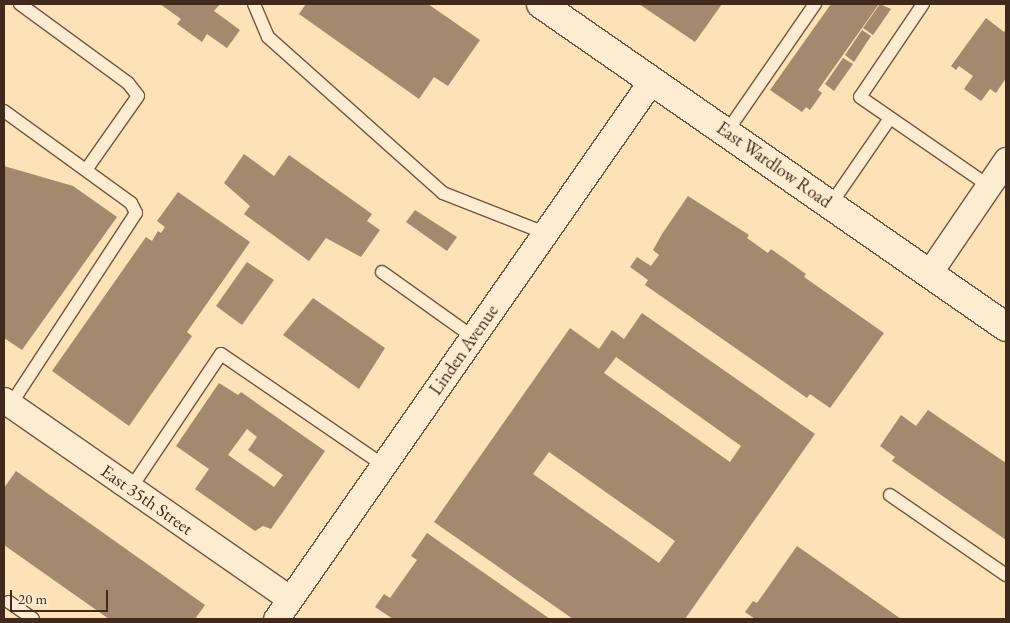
<!DOCTYPE html>
<html>
<head>
<meta charset="utf-8">
<style>
	body { margin:0 }
	#map { position:relative; width:1010px; height:623px; overflow:hidden; background:#fde1b7; font-family:"EB Garamond",serif }
	div>[style] { position:absolute }
	[style*='--x'] { left:calc(var(--x)*1px); top:calc(var(--y)*1px); width:calc(var(--w)*1px); rotate:calc(var(--a)*1deg) }
	.building>* { inset:0; background:#a3896d }
	.roads { filter:drop-shadow(1px 0 #705743) drop-shadow(-1px 0 #705743) drop-shadow(0 1px #705743) drop-shadow(0 -1px #705743) }
	.service>* { height:12px; margin:-6px; padding:0 6px; transform-origin:6px; border-radius:6px; background:#feecd0 }
	.minor>* { height:25px; margin:-12.5px; padding:0 12.5px; transform-origin:12.5px; border-radius:12.5px; background:#feecd0 }
	.secondary>* { height:28px; margin:-14px; padding:0 14px; transform-origin:14px; border-radius:14px; background:#feecd0 }
	span { translate:-50% -50%; white-space:nowrap; text-align:center; line-height:1.15; -webkit-text-stroke:4.5px #feecd0; paint-order:stroke }
	.street-label { font-size:18px; color:#41291c }
	.frame { position:absolute; inset:0; border:5px solid #41291c; pointer-events:none }
	.scale { position:absolute; left:10px; top:590px; width:98px; height:22px; box-sizing:border-box; border:2px solid #41291c; border-top:0; padding-left:6px; font-size:15px; line-height:18px; white-space:nowrap; color:#41291c; -webkit-text-stroke:4px #feecd0; paint-order:stroke }
</style>
</head>
<body>
<div id="map">
	<div class="building">
		<i style="clip-path:polygon(160px 4px,220px 4px,214px 11px,240px 30px,227px 48px,207px 34px,202px 42px,177px 24px,181px 19px)"></i>
		<i style="clip-path:polygon(306px 4px,428px 4px,480px 40px,448px 86px,434px 77px,419px 99px,299px 14px)"></i>
		<i style="clip-path:polygon(639px 4px,722px 4px,695px 42px)"></i>
		<i style="clip-path:polygon(831px 4px,879px 4px,818px 90px,822px 93px,810px 110px,806px 107px,802px 112px,770px 90px)"></i>
		<i style="clip-path:polygon(880px 4px,891px 9px,873px 35px,863px 28px)"></i>
		<i style="clip-path:polygon(986px 18px,1004px 32px,1006px 29px,1006px 78px,996px 93px,990px 89px,981px 101px,964px 89px,973px 76px,959px 66px,956px 70px,951px 66px)"></i>
		<i style="clip-path:polygon(862px 30px,871px 36px,854px 62px,845px 55px)"></i>
		<i style="clip-path:polygon(843px 58px,853px 64px,834px 91px,825px 84px)"></i>
		<i style="clip-path:polygon(244px 154px,274px 176px,289px 155px,372px 214px,367px 221px,380px 230px,361px 257px,326px 238px,309px 261px,244px 214px,250px 206px,224px 183px)"></i>
		<i style="clip-path:polygon(4px 166px,73px 186px,117px 217px,22px 350px,4px 338px)"></i>
		<i style="clip-path:polygon(178px 192px,250px 242px,187px 332px,192px 336px,129px 426px,52px 371px,146px 237px,152px 241px,158px 231px,161px 233px,165px 227px,157px 221px)"></i>
		<i style="clip-path:polygon(688px 196px,749px 235px,747px 238px,768px 253px,771px 249px,806px 274px,804px 277px,884px 333px,830px 408px,810px 394px,807px 398px,645px 285px,648px 280px,630px 267px,637px 257px,651px 266px,659px 255px,653px 250px,662px 234px)"></i>
		<i style="clip-path:polygon(415px 210px,457px 237px,447px 251px,406px 222px)"></i>
		<i style="clip-path:polygon(247px 262px,274px 280px,242px 325px,216px 306px)"></i>
		<i style="clip-path:polygon(313px 298px,385px 348px,359px 389px,283px 335px)"></i>
		<i style="clip-path:polygon(evenodd,642px 313px,815px 434px,685px 619px,573px 619px,434px 522px,570px 328px,599px 349px,612px 330px,624px 339px,642px 313px,616px 357px,741px 446px,730px 462px,604px 373px,616px 357px,642px 313px,549px 452px,675px 541px,659px 563px,533px 474px,549px 452px)"></i>
		<i style="clip-path:polygon(evenodd,219px 383px,238px 395px,241px 392px,325px 451px,271px 529px,263px 526px,255px 531px,195px 489px,209px 469px,176px 446px,219px 383px,247px 429px,257px 437px,248px 450px,283px 475px,274px 487px,228px 455px,247px 429px)"></i>
		<i style="clip-path:polygon(928px 410px,1006px 463px,1006px 540px,892px 461px,895px 457px,880px 446px,901px 415px,916px 426px)"></i>
		<i style="clip-path:polygon(16px 471px,205px 605px,195px 619px,109px 619px,4px 545px,4px 488px)"></i>
		<i style="clip-path:polygon(427px 533px,550px 619px,393px 619px,375px 607px,384px 594px,390px 598px,417px 560px,411px 556px)"></i>
		<i style="clip-path:polygon(797px 546px,901px 619px,755px 619px,745px 612px,753px 601px,757px 603px)"></i>
	</div>
	<div class="roads">
		<div class="service">
			<i style="--x:20;--y:4;--w:134;--a:36.2"></i>
			<i style="--x:128;--y:83;--w:16;--a:52"></i>
			<i style="--x:138;--y:96;--w:90;--a:125.1"></i>
			<i style="--x:254;--y:4;--w:36;--a:67"></i>
			<i style="--x:268;--y:37;--w:234;--a:41.7"></i>
			<i style="--x:443;--y:193;--w:110;--a:21.4"></i>
			<i style="--x:923;--y:4;--w:112;--a:124.1"></i>
			<i style="--x:860;--y:97;--w:157;--a:34.6"></i>
			<i style="--x:4;--y:111;--w:157;--a:35.9"></i>
			<i style="--x:131;--y:203;--w:11;--a:63"></i>
			<i style="--x:136;--y:213;--w:228;--a:123.2"></i>
			<i style="--x:726;--y:133;--w:157;--a:-55.4"></i>
			<i style="--x:831;--y:204;--w:104;--a:-55.5"></i>
			<i style="--x:382;--y:272;--w:112;--a:35.5"></i>
			<i style="--x:131;--y:488;--w:161;--a:-56.1"></i>
			<i style="--x:221;--y:354;--w:196;--a:34.4"></i>
			<i style="--x:890;--y:495;--w:141;--a:34.6"></i>
			<i style="--x:9;--y:602;--w:29;--a:35"></i>
		</div>
		<div class="minor">
			<i style="--x:929;--y:273;--w:137;--a:-55.7"></i>
			<i style="--x:4;--y:400;--w:348;--a:34.8"></i>
			<i style="--x:276;--y:619;--w:656;--a:-55.12"></i>
		</div>
		<div class="secondary">
			<i style="--x:541;--y:4;--w:566;--a:34.78"></i>
		</div>
	</div>
	<div class="street-label">
		<span style="left:774px;top:165px;rotate:35deg">East Wardlow Road</span>
		<span style="left:464px;top:350px;rotate:-55deg">Linden Avenue</span>
		<span style="left:147px;top:500px;rotate:35deg">East 35th Street</span>
	</div>
	<div class="frame"></div>
	<div class="scale">20 m</div>
</div>
</body>
</html>
